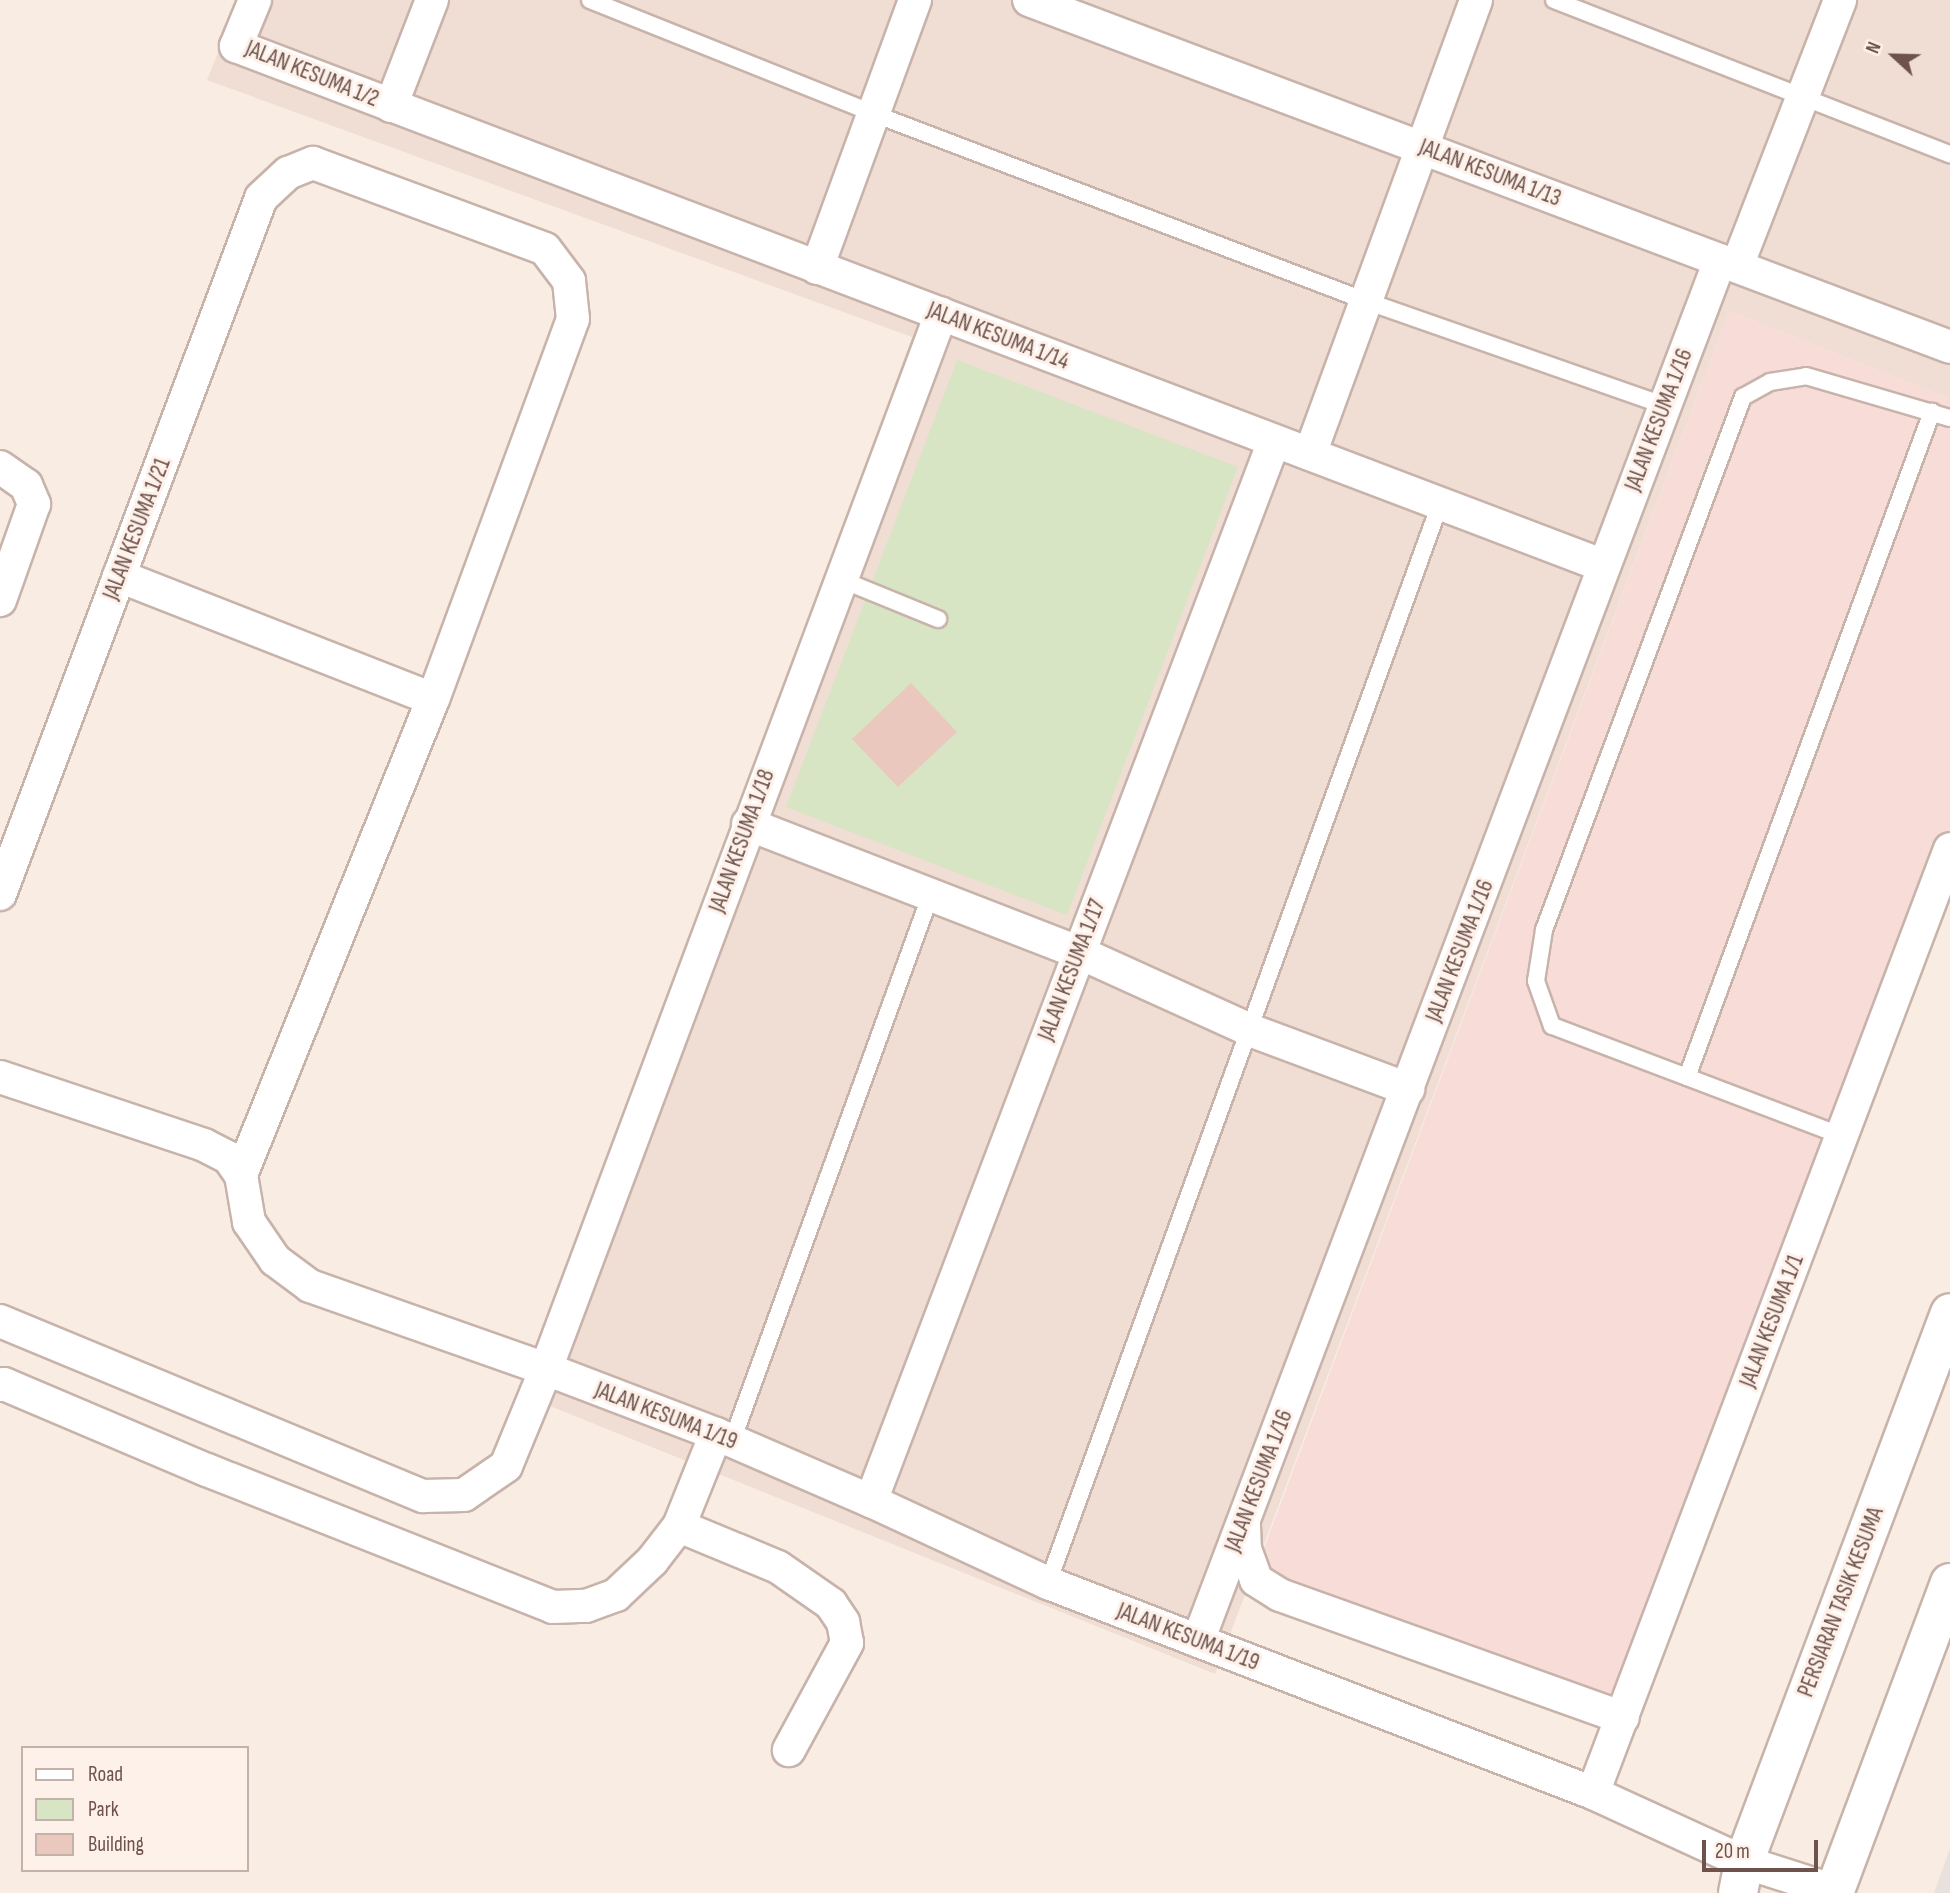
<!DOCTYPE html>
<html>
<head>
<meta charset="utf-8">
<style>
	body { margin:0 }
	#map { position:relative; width:1950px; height:1893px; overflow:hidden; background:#f9ede3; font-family:"Sofia Sans Condensed",sans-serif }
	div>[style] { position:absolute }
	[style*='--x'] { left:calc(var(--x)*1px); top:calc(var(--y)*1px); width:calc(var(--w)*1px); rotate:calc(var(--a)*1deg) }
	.residential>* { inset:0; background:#f0ddd3 }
	.commercial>* { inset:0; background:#f8dcd8 }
	.industrial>* { inset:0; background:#e9e1dd }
	.green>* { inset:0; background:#d7e5c4 }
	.building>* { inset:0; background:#ebc8be }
	.roads { filter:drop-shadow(2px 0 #c8b3ab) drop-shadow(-2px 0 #c8b3ab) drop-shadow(0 2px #c8b3ab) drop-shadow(0 -2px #c8b3ab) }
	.service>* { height:16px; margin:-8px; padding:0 8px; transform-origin:8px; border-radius:8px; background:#fff }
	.minor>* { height:32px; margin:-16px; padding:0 16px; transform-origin:16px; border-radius:16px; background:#fff }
	.tertiary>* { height:38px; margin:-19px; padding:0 19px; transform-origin:19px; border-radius:19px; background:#fff }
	span { translate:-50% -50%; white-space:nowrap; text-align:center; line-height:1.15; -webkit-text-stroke:6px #fdf1e9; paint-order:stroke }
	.street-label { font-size:23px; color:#6e524c }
	.legend { position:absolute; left:21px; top:1746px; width:228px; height:126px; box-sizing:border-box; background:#fdf1e9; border:2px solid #c4b1aa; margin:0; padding:9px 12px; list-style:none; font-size:21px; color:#6e524c }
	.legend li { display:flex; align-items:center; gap:14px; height:35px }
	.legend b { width:35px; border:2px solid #c4b1aa }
	.north { position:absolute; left:1859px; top:21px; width:70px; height:70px; -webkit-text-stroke:5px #fdf1e9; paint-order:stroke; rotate:292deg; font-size:19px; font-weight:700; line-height:28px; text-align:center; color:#6e524c }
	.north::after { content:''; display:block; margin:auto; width:24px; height:32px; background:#6e524c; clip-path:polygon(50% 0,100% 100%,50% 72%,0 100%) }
	.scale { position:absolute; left:1702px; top:1840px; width:116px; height:32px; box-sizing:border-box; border:4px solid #6e524c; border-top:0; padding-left:9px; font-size:21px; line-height:24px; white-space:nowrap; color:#6e524c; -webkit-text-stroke:5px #fdf1e9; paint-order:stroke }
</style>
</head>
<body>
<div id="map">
	<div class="residential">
		<i style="clip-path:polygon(239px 0,1950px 0,1950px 399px,1729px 311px,1215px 1674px,525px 1396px,912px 337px,207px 80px)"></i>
	</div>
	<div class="commercial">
		<i style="clip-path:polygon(1729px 311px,1950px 399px,1950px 896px,1639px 1720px,1255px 1572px)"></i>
	</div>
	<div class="industrial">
		<i style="clip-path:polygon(1950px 1848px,1950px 1893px,1934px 1893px)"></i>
	</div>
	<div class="green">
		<i style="clip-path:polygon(957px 360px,1238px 467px,1067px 915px,786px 807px)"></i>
	</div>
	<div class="building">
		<i style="clip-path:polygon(911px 683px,957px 732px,898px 787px,852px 739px)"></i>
	</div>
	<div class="roads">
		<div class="service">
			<i style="--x:590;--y:0;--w:304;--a:21.8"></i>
			<i style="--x:872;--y:113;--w:529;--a:20.84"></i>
			<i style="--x:1366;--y:301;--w:317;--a:19.3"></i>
			<i style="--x:1554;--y:0;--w:425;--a:21.3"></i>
			<i style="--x:840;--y:579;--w:106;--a:22.2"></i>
			<i style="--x:1687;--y:1077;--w:709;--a:-69.78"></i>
			<i style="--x:1842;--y:1136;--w:310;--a:-159.2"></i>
			<i style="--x:1552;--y:1026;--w:48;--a:-109.6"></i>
			<i style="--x:1536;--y:981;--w:52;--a:-81.1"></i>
			<i style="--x:1544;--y:930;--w:569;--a:-69.53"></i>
			<i style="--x:1743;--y:397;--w:31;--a:-29"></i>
			<i style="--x:1770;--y:382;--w:36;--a:-9"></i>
			<i style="--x:1806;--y:376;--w:150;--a:16.3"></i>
			<i style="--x:732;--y:1441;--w:582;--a:-70.01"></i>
			<i style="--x:1048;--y:1583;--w:1148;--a:-70.03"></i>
		</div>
		<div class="minor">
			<i style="--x:255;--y:0;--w:50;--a:112.4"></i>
			<i style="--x:236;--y:46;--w:1463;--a:20.81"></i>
			<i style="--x:1029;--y:0;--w:984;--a:20.64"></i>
			<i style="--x:391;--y:106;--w:114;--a:-68.9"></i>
			<i style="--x:1737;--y:266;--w:285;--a:-68.8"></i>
			<i style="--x:817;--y:268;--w:285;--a:-69.9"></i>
			<i style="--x:1310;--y:454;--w:483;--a:-69.9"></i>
			<i style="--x:0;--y:467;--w:32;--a:35"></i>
			<i style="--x:26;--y:485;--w:21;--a:67"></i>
			<i style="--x:34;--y:504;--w:102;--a:109.5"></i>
			<i style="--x:119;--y:576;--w:337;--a:21.4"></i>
			<i style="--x:748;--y:824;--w:354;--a:21.2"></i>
			<i style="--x:1078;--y:952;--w:189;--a:24.4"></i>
			<i style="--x:1250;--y:1030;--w:169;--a:20.5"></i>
			<i style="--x:0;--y:894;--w:743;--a:-69.44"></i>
			<i style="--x:261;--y:198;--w:37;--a:-43"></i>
			<i style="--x:288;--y:173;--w:27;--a:-22"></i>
			<i style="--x:313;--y:163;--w:247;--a:20.3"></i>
			<i style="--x:545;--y:249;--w:40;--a:53"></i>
			<i style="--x:569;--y:281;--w:38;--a:84"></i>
			<i style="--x:573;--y:319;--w:405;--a:110.2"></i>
			<i style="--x:433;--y:699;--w:513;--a:111.97"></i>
			<i style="--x:0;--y:1077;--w:215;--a:18.4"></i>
			<i style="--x:204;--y:1145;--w:28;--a:27"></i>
			<i style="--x:229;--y:1158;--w:21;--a:55"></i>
			<i style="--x:241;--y:1175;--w:48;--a:80.3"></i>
			<i style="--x:249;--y:1222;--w:46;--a:55.6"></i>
			<i style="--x:275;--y:1260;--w:44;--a:36.6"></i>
			<i style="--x:310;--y:1286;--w:250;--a:19.4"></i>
			<i style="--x:546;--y:1369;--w:182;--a:20.9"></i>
			<i style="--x:716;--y:1434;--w:169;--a:23.4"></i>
			<i style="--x:871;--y:1501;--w:195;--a:24.9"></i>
			<i style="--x:1048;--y:1583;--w:584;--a:21.07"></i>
			<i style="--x:1593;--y:1793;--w:166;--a:24.6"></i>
			<i style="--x:1744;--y:1862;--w:96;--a:17.7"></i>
			<i style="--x:0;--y:1321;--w:458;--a:22.5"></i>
			<i style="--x:423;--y:1496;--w:41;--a:-1.4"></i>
			<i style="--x:464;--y:1495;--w:51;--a:-34.6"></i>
			<i style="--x:506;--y:1466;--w:105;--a:-67.6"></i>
			<i style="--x:546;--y:1369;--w:1127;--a:-69.47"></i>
			<i style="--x:0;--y:1385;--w:4;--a:-14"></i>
			<i style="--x:4;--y:1384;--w:220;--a:23"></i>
			<i style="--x:207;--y:1470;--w:372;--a:21.6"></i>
			<i style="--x:553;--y:1607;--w:33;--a:-2"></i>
			<i style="--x:586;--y:1606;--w:32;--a:-20"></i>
			<i style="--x:616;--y:1595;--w:50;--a:-43.4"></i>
			<i style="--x:652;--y:1561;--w:44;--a:-52.4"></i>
			<i style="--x:716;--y:1434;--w:99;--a:111.9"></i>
			<i style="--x:679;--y:1526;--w:107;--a:22.5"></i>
			<i style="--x:778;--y:1567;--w:65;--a:34.9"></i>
			<i style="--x:831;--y:1604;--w:22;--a:56"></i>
			<i style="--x:843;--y:1622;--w:21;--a:79"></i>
			<i style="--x:847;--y:1643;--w:122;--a:118.5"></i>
			<i style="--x:871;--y:1501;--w:1134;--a:-69.18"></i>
			<i style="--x:1244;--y:1525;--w:24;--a:88"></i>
			<i style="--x:1245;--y:1549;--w:33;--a:70"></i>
			<i style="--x:1256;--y:1580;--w:28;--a:32"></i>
			<i style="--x:1280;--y:1595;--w:364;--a:19.7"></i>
			<i style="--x:1198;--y:1641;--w:1476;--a:-69.29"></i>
			<i style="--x:1593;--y:1793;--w:1009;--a:-69.28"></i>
		</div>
		<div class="tertiary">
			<i style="--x:1738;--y:1893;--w:32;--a:-79"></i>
			<i style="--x:1744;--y:1862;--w:586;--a:-69.43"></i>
			<i style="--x:1834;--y:1893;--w:331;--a:-69.5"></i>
		</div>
	</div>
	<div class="street-label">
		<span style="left:312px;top:74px;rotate:22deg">JALAN KESUMA 1/2</span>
		<span style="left:1490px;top:173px;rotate:21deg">JALAN KESUMA 1/13</span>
		<span style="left:998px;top:336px;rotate:21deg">JALAN KESUMA 1/14</span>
		<span style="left:1659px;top:420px;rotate:-69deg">JALAN KESUMA 1/16</span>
		<span style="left:137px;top:529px;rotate:-69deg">JALAN KESUMA 1/21</span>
		<span style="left:742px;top:841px;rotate:-70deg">JALAN KESUMA 1/18</span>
		<span style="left:1460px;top:951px;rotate:-69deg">JALAN KESUMA 1/16</span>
		<span style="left:1072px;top:970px;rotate:-69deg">JALAN KESUMA 1/17</span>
		<span style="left:1772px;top:1321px;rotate:-69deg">JALAN KESUMA 1/1</span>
		<span style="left:666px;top:1416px;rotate:21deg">JALAN KESUMA 1/19</span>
		<span style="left:1259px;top:1481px;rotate:-69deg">JALAN KESUMA 1/16</span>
		<span style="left:1841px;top:1602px;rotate:-69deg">PERSIARAN TASIK KESUMA</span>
		<span style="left:1188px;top:1637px;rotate:21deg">JALAN KESUMA 1/19</span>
	</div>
	<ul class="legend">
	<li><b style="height:9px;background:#fff"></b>Road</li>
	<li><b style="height:19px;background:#d7e5c4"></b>Park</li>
	<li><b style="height:19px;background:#ebc8be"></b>Building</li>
	</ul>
	<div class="north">N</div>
	<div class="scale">20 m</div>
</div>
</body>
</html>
